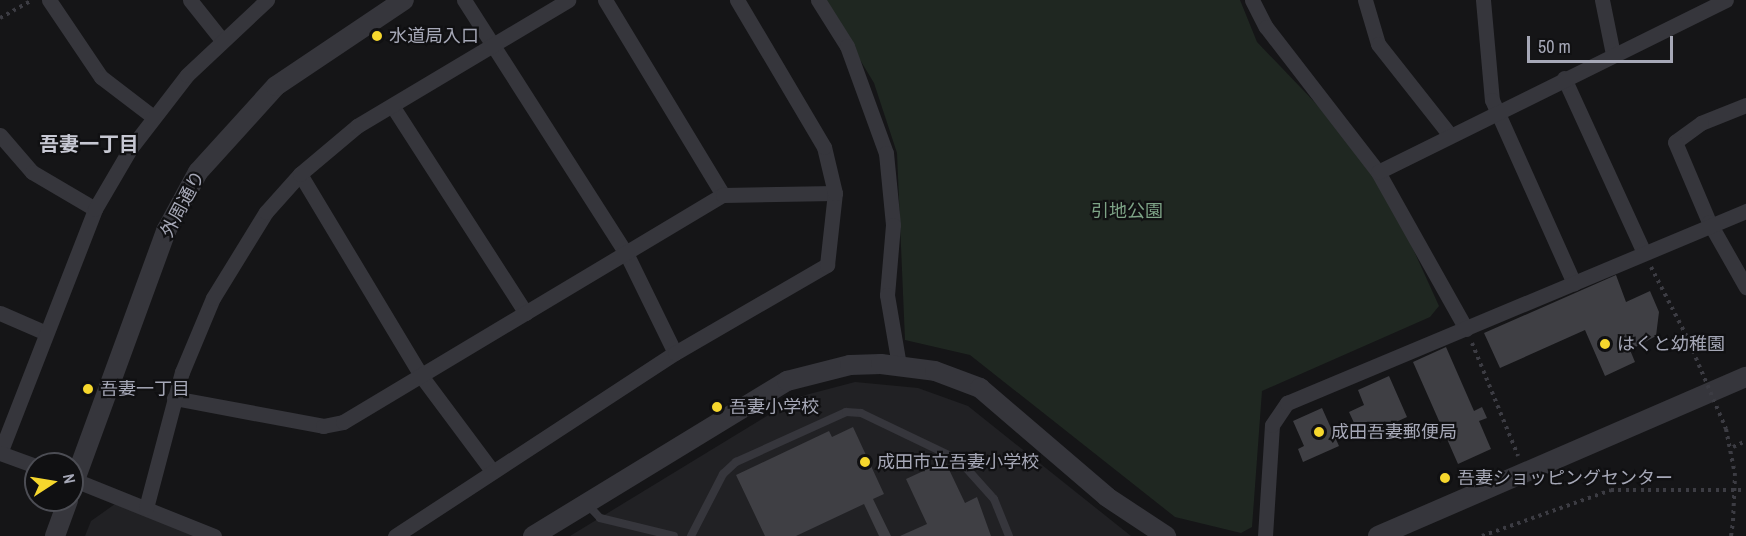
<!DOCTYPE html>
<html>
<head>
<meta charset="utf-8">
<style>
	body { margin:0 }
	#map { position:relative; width:1746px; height:536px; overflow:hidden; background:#151517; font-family:"Archivo Narrow","Noto Sans JP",sans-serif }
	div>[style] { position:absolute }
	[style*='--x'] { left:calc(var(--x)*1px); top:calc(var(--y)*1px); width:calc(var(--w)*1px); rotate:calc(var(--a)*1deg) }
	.built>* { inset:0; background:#212124 }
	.green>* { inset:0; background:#1f2721 }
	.building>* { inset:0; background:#3f3f44 }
	.path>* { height:4px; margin-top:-2px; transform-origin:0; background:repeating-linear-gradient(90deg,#3c3c43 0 3px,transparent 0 7.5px) }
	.service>* { height:8px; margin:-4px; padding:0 4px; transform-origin:4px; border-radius:4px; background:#36363c }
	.minor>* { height:15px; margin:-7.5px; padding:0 7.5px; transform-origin:7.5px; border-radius:7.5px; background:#36363c }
	.tertiary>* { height:20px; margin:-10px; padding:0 10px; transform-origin:10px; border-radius:10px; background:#36363c }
	.path-bridge>* { height:4px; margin-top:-2px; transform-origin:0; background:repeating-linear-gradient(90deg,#3c3c43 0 3px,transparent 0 7.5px) }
	.dots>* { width:16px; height:16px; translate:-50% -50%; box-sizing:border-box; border:3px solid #101012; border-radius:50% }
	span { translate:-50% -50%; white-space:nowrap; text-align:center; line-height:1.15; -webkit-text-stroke:4.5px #101012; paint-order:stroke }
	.poi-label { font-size:18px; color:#a6a8b7 }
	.left { translate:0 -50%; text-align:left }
	.street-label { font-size:18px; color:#a6a8b7 }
	.park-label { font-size:18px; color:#7da386 }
	.neighbourhood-label { font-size:20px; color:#c7c8d3; font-weight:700 }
	.north { position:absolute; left:24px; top:452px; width:60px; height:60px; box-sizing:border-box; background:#101012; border:2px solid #4c4d54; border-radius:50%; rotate:78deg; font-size:16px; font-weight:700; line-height:24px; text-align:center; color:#a6a8b7 }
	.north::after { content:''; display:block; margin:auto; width:21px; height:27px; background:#f6d72d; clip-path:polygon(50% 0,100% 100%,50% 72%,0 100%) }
	.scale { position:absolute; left:1527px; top:36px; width:146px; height:27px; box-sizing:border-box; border:3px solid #a6a8b7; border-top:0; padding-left:8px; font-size:18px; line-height:21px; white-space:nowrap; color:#a6a8b7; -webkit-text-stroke:4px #101012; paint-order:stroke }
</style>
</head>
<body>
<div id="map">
	<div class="built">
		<i style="clip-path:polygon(855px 382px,918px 388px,968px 406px,1131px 536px,570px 536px,798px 397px)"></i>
		<i style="clip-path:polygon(115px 504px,197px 536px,85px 536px,91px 521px)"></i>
	</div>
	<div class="green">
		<i style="clip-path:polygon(824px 0,1240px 0,1257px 42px,1348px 137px,1395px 209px,1439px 306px,1430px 317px,1262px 391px,1252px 527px,1241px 533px,1175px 517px,970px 355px,905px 340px,897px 153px,874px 83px)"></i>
	</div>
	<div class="building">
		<i style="clip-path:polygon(1616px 275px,1626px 302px,1650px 291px,1659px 312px,1656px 336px,1630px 350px,1635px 362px,1605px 376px,1585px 330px,1500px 368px,1484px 333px)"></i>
		<i style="clip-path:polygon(1446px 347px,1474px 411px,1482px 407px,1487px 418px,1479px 421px,1491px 449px,1458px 464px,1413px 362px)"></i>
		<i style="clip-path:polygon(1389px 376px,1407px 417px,1361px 438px,1349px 412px,1364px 405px,1358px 390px)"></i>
		<i style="clip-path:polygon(1322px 408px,1339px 446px,1303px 462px,1298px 449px,1304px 446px,1293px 421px)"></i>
		<i style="clip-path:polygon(853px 427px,884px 494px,873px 499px,891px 536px,879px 536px,864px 504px,796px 536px,765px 536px,736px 475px,829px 431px,832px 437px)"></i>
		<i style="clip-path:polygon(945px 461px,965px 503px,977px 497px,991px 536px,900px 536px,927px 524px,906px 479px)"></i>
	</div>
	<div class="path">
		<i style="--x:0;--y:18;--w:37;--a:-29"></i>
		<i style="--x:1651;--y:267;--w:79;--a:62.8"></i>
		<i style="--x:1472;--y:343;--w:122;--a:67.8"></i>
		<i style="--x:1726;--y:429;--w:47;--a:78.9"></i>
		<i style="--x:1733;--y:447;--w:14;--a:-25"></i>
		<i style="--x:1482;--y:536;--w:137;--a:-19.6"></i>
		<i style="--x:1611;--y:490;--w:135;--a:0"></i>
		<i style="--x:1731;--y:536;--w:15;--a:-82"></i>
	</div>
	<div class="service">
		<i style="--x:587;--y:504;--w:19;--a:47"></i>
		<i style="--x:600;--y:518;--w:76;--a:13.7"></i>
		<i style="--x:691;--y:536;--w:70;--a:-62.7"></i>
		<i style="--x:723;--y:474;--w:18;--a:-43"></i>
		<i style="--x:736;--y:462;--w:121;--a:-24.4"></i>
		<i style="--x:846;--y:412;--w:15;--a:4"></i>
		<i style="--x:861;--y:413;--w:109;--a:25.6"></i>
		<i style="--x:959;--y:460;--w:52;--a:48.1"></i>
		<i style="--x:994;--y:499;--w:40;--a:68"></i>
	</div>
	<div class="minor">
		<i style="--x:49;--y:0;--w:93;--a:56"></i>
		<i style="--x:101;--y:77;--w:64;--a:37.4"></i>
		<i style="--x:190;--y:0;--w:50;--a:51.5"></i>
		<i style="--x:464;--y:0;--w:300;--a:57.4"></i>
		<i style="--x:626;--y:253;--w:111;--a:63.9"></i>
		<i style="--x:605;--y:0;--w:228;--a:58.8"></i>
		<i style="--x:818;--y:0;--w:54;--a:57.8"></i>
		<i style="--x:847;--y:46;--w:114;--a:70"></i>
		<i style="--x:886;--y:153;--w:72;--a:84.4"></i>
		<i style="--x:893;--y:225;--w:70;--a:94.9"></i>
		<i style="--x:887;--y:295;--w:71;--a:80.3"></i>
		<i style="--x:1252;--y:0;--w:30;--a:63"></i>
		<i style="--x:1266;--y:27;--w:183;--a:52.3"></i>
		<i style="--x:1378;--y:172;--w:180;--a:60.7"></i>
		<i style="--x:1365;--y:0;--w:46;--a:73.5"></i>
		<i style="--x:1378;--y:44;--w:115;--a:51.7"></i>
		<i style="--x:1483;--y:0;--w:100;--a:84.9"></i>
		<i style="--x:1492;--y:100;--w:201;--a:65.9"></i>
		<i style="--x:1602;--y:0;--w:55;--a:78.5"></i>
		<i style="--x:1564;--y:78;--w:192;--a:65.4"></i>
		<i style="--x:1746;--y:105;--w:48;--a:158.2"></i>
		<i style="--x:1701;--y:123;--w:32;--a:144"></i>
		<i style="--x:1675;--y:142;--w:87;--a:67"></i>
		<i style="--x:1709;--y:222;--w:75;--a:60.4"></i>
		<i style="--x:393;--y:107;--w:245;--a:57.2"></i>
		<i style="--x:0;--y:135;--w:49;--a:49.1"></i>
		<i style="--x:32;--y:172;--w:73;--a:30.4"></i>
		<i style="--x:1378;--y:172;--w:388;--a:-26.3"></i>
		<i style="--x:300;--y:174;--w:237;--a:59"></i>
		<i style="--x:422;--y:377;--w:117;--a:53.3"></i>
		<i style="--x:0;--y:313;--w:50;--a:23.5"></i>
		<i style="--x:174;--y:398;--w:152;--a:10.6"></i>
		<i style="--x:323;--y:426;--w:20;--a:-11"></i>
		<i style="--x:343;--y:422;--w:443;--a:-30.9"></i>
		<i style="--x:723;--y:195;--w:112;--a:-1"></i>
		<i style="--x:0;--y:453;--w:262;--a:-68.7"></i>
		<i style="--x:95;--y:209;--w:69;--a:-59.7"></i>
		<i style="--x:130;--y:149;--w:93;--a:-52.4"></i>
		<i style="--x:187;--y:75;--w:110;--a:-43.2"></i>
		<i style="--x:0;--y:453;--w:38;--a:20"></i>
		<i style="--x:72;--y:479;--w:153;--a:21.9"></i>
		<i style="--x:146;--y:508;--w:141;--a:-75.2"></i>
		<i style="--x:182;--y:372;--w:80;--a:-67.3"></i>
		<i style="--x:213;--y:298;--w:101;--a:-58.4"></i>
		<i style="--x:266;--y:212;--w:51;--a:-48.2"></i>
		<i style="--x:300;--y:174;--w:75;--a:-40.1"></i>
		<i style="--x:357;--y:126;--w:246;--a:-30.8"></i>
		<i style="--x:395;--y:536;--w:334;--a:-33.2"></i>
		<i style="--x:675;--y:353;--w:176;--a:-30.1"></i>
		<i style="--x:827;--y:265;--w:72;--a:-83.7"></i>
		<i style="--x:835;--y:193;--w:47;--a:-103.4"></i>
		<i style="--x:824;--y:147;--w:171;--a:-120.6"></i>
		<i style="--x:1265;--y:536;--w:111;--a:-86.4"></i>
		<i style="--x:1272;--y:425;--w:27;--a:-56"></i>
		<i style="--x:1287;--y:403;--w:498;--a:-22.7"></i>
	</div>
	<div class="tertiary">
		<i style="--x:72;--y:488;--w:274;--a:-69.9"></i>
		<i style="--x:166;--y:231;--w:67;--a:-61.5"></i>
		<i style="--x:198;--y:172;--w:116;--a:-47.8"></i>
		<i style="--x:276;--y:86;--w:154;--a:-33.9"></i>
		<i style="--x:55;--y:536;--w:38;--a:-70"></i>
		<i style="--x:533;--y:536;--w:298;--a:-31.4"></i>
		<i style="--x:787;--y:381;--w:65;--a:-14.3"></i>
		<i style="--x:850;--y:365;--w:31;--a:-2"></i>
		<i style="--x:881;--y:364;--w:54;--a:7.4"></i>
		<i style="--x:935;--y:371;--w:48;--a:20.7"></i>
		<i style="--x:980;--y:388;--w:167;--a:40.6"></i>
		<i style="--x:1107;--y:497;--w:71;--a:33.5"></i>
		<i style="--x:1378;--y:536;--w:401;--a:-23.4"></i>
	</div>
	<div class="path-bridge">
		<i style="--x:1687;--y:337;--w:100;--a:67"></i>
		<i style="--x:1733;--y:521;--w:46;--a:-87.5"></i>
	</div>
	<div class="dots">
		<i style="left:377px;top:36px;background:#f6d72d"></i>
		<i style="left:1605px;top:344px;background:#f6d72d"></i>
		<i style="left:88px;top:389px;background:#f6d72d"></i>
		<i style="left:717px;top:407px;background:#f6d72d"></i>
		<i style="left:1319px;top:432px;background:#f6d72d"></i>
		<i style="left:865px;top:462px;background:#f6d72d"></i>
		<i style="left:1445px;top:478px;background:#f6d72d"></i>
	</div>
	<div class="poi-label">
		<span class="left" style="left:389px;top:36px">水道局入口</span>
		<span class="left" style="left:1617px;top:344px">はくと幼稚園</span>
		<span class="left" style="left:100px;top:389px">吾妻一丁目</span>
		<span class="left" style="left:729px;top:407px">吾妻小学校</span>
		<span class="left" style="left:1331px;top:432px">成田吾妻郵便局</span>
		<span class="left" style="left:877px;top:462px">成田市立吾妻小学校</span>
		<span class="left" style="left:1457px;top:478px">吾妻ショッピングセンター</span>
	</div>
	<div class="street-label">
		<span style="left:183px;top:204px;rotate:-62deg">外周通り</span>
	</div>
	<div class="park-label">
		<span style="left:1127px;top:211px">引地公園</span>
	</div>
	<div class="neighbourhood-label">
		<span style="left:89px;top:143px">吾妻一丁目</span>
	</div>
	<div class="north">N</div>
	<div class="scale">50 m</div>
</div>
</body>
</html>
